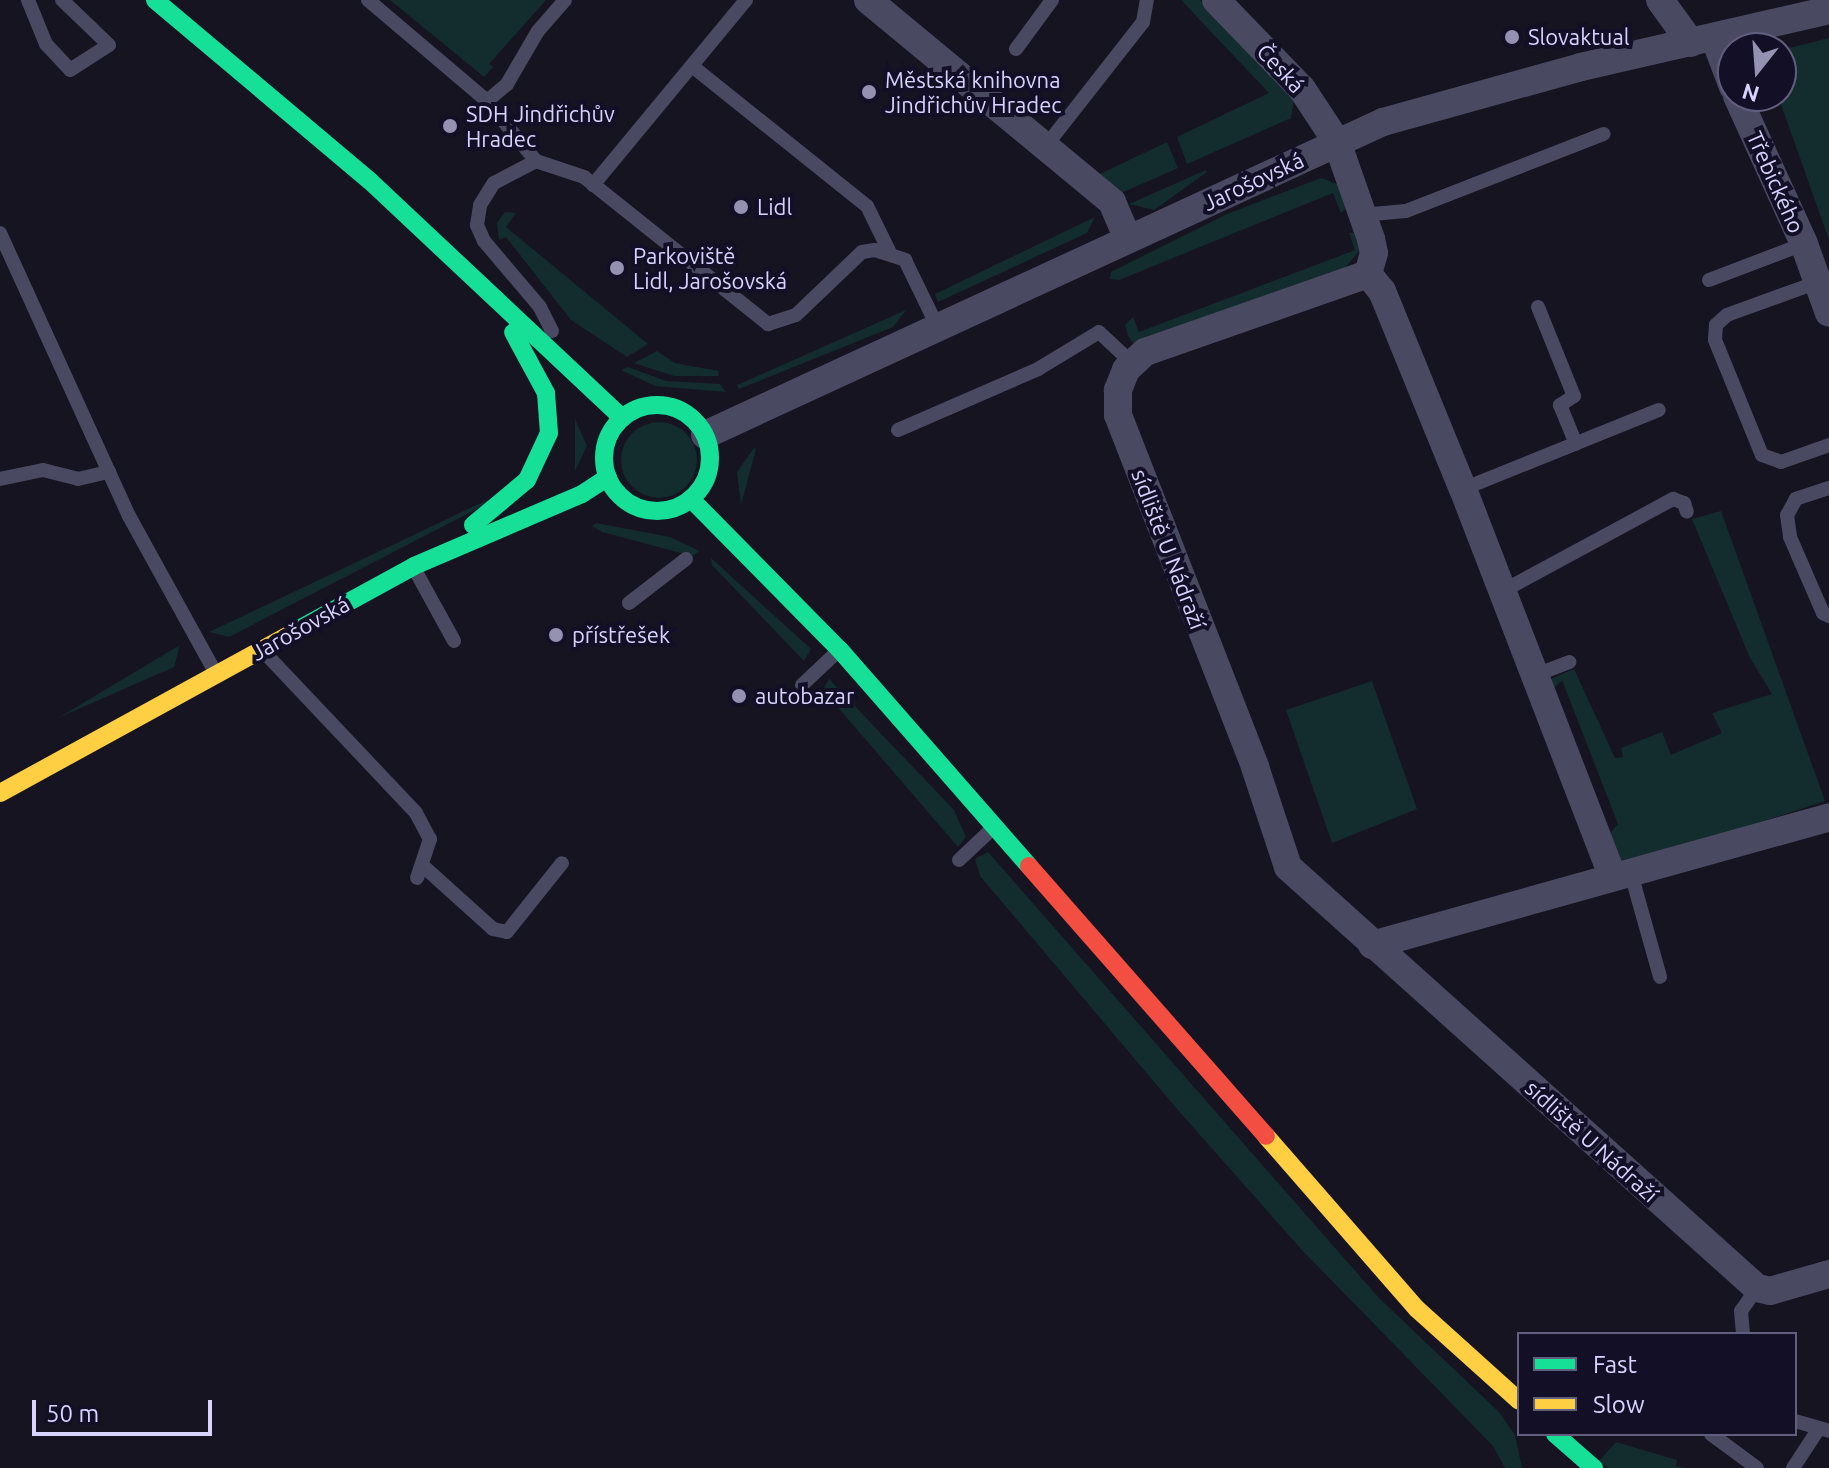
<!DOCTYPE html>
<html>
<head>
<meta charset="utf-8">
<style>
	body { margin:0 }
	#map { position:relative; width:1829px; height:1468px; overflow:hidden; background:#161421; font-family:Ubuntu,sans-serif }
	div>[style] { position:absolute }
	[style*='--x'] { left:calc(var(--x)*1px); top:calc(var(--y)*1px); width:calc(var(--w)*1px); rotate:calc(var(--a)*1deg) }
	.green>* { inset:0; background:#132c2d }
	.round { border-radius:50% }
	.lane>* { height:14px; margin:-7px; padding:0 7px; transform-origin:7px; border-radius:7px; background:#4a4962 }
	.street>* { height:28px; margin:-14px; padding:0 14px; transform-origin:14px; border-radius:14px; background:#4a4962 }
	.fast>* { height:18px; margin:-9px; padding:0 9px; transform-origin:9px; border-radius:9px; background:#16e098 }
	.fast>.ring { margin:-9px; padding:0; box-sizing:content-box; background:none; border:18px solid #16e098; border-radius:50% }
	.slow>* { height:18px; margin:-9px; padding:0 9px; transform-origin:9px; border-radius:9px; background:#ffcf43 }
	.jam>* { height:18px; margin:-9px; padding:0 9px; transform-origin:9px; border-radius:9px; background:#f24e42 }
	.dots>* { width:22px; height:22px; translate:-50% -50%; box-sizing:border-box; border:4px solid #130f26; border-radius:50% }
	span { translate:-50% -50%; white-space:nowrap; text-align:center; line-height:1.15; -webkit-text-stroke:8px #130f26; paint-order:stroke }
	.poi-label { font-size:22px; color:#d9d4ff }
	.left { translate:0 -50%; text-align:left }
	.street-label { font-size:22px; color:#d9d4ff }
	.legend { position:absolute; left:1517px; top:1332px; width:280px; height:104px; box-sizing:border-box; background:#130f26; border:2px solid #625e7d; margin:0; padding:10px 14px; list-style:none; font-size:24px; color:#d9d4ff }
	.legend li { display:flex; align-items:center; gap:16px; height:40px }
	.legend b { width:40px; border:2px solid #625e7d }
	.north { position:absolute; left:1717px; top:32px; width:80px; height:80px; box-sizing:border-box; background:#130f26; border:2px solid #625e7d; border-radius:50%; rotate:197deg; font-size:22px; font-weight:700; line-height:32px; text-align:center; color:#d9d4ff }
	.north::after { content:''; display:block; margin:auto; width:28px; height:36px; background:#9591b1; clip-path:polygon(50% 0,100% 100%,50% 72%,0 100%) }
	.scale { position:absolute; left:32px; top:1400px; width:180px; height:36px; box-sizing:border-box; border:4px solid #d9d4ff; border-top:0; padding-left:10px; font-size:24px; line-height:28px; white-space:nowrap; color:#d9d4ff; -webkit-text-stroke:6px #130f26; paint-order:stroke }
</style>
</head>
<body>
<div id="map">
	<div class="green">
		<i style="clip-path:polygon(390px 0,546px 0,489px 64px,493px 67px,484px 77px)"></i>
		<i style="clip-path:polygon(1181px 0,1200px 0,1294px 98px,1291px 118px,1187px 164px,1177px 137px,1269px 93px)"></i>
		<i style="clip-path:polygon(1829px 38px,1829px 240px,1778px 96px,1781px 50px)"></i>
		<i style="clip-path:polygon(1167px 142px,1178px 168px,1119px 194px,1100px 174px)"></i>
		<i style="clip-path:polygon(1207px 172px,1154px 210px,1129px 204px,1206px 170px)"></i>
		<i style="clip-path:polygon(1321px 178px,1342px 186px,1346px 208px,1341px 213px,1333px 193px,1119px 280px,1110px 279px,1111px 272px,1227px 214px)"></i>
		<i style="clip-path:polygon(505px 212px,516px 213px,506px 227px,648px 344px,627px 357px,571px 320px,506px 237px,499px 240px,497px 223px)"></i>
		<i style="clip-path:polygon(1095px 217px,1087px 233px,938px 302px,935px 294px)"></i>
		<i style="clip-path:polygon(1349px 233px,1354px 233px,1360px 250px,1344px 269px,1135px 346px,1128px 336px,1125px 325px,1133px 317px,1139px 332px,1355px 250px)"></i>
		<i style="clip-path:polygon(906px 310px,893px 327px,739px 389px,737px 385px)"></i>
		<i style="clip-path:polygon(657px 351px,675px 363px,718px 371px,719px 376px,674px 376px,634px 363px)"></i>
		<i style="clip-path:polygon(628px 367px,666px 381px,720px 384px,726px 392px,655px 386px,621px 370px)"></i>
		<i style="clip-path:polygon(575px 419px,587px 446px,575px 471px)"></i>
		<i class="round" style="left:621px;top:422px;width:76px;height:76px"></i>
		<i style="clip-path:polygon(754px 448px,756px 449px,741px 505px,737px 472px)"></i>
		<i style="clip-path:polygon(500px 497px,229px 637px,209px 632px,485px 501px)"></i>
		<i style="clip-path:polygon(1721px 511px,1825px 801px,1634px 864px,1618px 861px,1603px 842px,1618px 824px,1562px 680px,1547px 695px,1551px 679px,1574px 669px,1615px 758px,1623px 757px,1621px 748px,1662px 732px,1671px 755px,1722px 733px,1712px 713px,1772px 694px,1750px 658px,1692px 519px)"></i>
		<i style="clip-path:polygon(596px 523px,670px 537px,700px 551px,692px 556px,602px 532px,592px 526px)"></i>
		<i style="clip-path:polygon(711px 558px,811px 649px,804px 661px,712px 565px)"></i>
		<i style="clip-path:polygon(180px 645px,174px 667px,58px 718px)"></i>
		<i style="clip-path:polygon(829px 679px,954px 810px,966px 837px,958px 847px,823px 690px)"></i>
		<i style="clip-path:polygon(1372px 681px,1417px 809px,1332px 843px,1286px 710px)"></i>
		<i style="clip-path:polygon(988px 852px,1379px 1298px,1499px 1412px,1515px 1435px,1522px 1468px,1505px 1468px,1493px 1446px,1300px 1248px,1177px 1109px,980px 876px,975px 859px)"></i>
		<i style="clip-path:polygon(1616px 1442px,1677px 1460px,1676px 1466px,1687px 1468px,1608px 1468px,1599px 1461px)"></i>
	</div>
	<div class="lane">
		<i style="--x:28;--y:0;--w:48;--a:67.8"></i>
		<i style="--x:46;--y:44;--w:35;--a:47"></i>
		<i style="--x:70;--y:70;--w:46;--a:-32.7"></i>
		<i style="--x:109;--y:45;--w:65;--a:-136.2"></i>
		<i style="--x:368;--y:0;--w:156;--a:40.3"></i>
		<i style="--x:487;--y:101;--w:77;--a:50.8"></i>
		<i style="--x:1016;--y:49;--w:61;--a:-53.7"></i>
		<i style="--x:692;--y:66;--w:224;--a:38.7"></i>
		<i style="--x:867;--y:206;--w:50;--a:63.9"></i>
		<i style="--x:487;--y:101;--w:26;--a:-40"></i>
		<i style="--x:507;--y:84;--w:61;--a:-59.7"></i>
		<i style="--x:538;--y:31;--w:41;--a:-48.9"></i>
		<i style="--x:1045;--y:147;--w:159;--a:-51.9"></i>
		<i style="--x:1143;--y:22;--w:22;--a:-80"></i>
		<i style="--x:593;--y:185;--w:240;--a:-50.4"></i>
		<i style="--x:1361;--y:215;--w:45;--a:-5.1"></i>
		<i style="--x:1406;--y:211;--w:212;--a:-21.3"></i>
		<i style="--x:0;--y:233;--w:311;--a:65.5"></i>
		<i style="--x:129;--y:516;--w:176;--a:61.1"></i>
		<i style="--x:1709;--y:280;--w:102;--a:-20.8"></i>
		<i style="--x:1818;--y:282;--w:97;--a:160.1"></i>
		<i style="--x:1727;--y:315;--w:15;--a:138"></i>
		<i style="--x:1716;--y:325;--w:15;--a:94"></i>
		<i style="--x:1715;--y:340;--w:124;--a:67.8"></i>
		<i style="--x:1762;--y:455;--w:20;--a:20"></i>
		<i style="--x:1781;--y:462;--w:51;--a:-19.5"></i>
		<i style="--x:1538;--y:307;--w:96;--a:68"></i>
		<i style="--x:1574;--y:396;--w:17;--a:147"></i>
		<i style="--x:1560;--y:405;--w:42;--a:67.7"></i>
		<i style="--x:552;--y:331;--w:27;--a:-117"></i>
		<i style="--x:540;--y:307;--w:87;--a:-130.3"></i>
		<i style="--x:484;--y:241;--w:17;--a:-114"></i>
		<i style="--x:477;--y:225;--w:20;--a:-81"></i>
		<i style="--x:480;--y:205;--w:26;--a:-58"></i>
		<i style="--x:494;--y:183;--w:47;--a:-27.6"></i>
		<i style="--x:536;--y:161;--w:51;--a:18.4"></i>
		<i style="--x:584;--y:177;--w:236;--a:38.6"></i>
		<i style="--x:768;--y:324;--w:29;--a:-18"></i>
		<i style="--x:796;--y:315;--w:91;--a:-43.7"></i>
		<i style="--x:862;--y:252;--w:13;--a:-9"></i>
		<i style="--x:875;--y:250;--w:32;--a:18"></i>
		<i style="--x:905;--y:260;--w:76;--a:64.1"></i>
		<i style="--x:898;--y:430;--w:153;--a:-23.5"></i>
		<i style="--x:1038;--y:369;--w:71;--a:-31.2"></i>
		<i style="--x:1099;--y:332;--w:44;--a:43.2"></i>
		<i style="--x:0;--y:479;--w:44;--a:-11.8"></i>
		<i style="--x:43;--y:470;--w:36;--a:14"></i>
		<i style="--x:78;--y:479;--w:32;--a:-13"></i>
		<i style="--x:1829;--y:488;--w:35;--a:162"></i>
		<i style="--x:1796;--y:499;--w:18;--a:119"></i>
		<i style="--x:1787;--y:515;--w:22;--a:82"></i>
		<i style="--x:1790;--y:537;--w:83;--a:66.5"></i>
		<i style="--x:1823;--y:613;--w:7;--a:27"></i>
		<i style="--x:1463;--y:489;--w:211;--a:-22"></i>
		<i style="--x:415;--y:570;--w:81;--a:61.2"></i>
		<i style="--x:1501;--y:592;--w:196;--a:-28.4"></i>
		<i style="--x:1673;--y:499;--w:12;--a:20"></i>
		<i style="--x:1684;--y:503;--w:9;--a:72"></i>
		<i style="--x:629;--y:603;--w:72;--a:-37.7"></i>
		<i style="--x:264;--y:652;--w:221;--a:46.6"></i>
		<i style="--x:416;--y:813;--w:30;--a:62"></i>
		<i style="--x:430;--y:839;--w:41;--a:108.4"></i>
		<i style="--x:1533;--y:676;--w:39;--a:-21"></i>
		<i style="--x:802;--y:685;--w:47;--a:-43.3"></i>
		<i style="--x:959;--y:860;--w:45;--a:-43.2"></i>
		<i style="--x:422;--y:865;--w:96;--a:42"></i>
		<i style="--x:493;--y:929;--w:14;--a:12"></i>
		<i style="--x:507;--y:932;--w:88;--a:-51.4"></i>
		<i style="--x:1630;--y:870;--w:111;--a:74.3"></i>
		<i style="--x:1743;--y:1334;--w:23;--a:-95"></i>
		<i style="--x:1741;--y:1311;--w:28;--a:-55"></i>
		<i style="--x:1795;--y:1421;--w:35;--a:16"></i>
		<i style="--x:1711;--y:1434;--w:57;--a:36.5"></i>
		<i style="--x:1793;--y:1468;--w:45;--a:-56.7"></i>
	</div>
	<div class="street">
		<i style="--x:868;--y:0;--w:317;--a:39.6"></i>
		<i style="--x:1112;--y:202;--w:40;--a:66.6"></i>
		<i style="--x:1216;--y:0;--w:124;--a:46"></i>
		<i style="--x:1302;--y:89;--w:64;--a:56.6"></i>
		<i style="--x:1337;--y:142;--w:103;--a:70.7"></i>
		<i style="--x:1371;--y:239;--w:14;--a:78"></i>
		<i style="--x:1374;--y:253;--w:22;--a:106"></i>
		<i style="--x:1660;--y:0;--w:53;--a:54.2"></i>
		<i style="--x:1715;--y:39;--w:51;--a:69.4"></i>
		<i style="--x:1737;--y:96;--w:162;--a:65.6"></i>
		<i style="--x:1804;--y:244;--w:73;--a:70.1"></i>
		<i style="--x:1368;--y:274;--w:236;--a:160.7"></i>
		<i style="--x:1145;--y:352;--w:26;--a:137"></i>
		<i style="--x:1126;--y:370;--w:22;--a:112"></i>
		<i style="--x:1118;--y:390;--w:25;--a:90"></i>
		<i style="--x:1118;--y:415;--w:378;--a:68.7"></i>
		<i style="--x:1255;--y:767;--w:105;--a:71.7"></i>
		<i style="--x:1288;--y:867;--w:630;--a:41.91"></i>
		<i style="--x:1757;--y:1288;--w:13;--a:13"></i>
		<i style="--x:1770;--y:1291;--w:61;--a:-16.1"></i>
		<i style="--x:1368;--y:274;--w:22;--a:51"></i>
		<i style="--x:1382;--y:291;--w:214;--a:67.8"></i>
		<i style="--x:1463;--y:489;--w:414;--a:68.9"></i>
		<i style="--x:705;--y:435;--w:747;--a:-24.78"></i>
		<i style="--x:1383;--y:122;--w:205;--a:-15.5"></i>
		<i style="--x:1581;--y:67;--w:254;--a:-12.9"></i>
		<i style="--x:1372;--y:945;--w:475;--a:-15.6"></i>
	</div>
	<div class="fast">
		<i style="--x:155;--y:0;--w:281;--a:40.1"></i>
		<i style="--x:370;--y:181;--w:346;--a:43.2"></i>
		<i class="ring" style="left:604px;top:405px;width:88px;height:88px"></i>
		<i style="--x:691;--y:499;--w:212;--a:45.4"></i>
		<i style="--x:840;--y:650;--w:287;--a:48.8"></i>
		<i style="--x:473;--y:525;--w:70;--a:-39.8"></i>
		<i style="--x:527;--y:480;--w:52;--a:-64.9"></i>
		<i style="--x:549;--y:433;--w:40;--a:-94.3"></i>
		<i style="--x:546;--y:393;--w:69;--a:-118.4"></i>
		<i style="--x:290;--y:634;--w:141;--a:-28.7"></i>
		<i style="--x:414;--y:566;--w:183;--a:-23.2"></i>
		<i style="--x:582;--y:494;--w:31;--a:-33"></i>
		<i style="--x:1555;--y:1434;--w:52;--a:41.1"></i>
	</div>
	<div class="slow">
		<i style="--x:0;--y:793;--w:331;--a:-28.7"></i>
		<i style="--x:1266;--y:1136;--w:230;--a:48.9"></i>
		<i style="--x:1417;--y:1309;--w:137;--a:42"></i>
	</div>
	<div class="jam">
		<i style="--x:1029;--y:866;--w:359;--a:48.7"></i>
	</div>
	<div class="dots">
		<i style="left:1512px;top:37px;background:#9591b1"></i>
		<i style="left:869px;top:92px;background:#9591b1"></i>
		<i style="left:450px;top:126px;background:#9591b1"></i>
		<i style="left:741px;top:207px;background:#9591b1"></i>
		<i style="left:617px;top:268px;background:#9591b1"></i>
		<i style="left:556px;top:635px;background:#9591b1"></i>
		<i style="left:739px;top:696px;background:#9591b1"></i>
	</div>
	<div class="poi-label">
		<span class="left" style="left:1528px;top:37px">Slovaktual</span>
		<span class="left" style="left:885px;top:92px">Městská knihovna<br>Jindřichův Hradec</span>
		<span class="left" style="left:466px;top:126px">SDH Jindřichův<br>Hradec</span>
		<span class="left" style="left:757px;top:207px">Lidl</span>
		<span class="left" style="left:633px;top:268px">Parkoviště<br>Lidl, Jarošovská</span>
		<span class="left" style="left:572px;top:635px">přístřešek</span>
		<span class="left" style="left:755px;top:696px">autobazar</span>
	</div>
	<div class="street-label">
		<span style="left:1281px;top:68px;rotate:47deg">Česká</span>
		<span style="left:1253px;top:181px;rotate:-25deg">Jarošovská</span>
		<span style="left:1776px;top:182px;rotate:66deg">Třebického</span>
		<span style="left:1169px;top:549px;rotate:69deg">sídliště U Nádraží</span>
		<span style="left:300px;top:628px;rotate:-29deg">Jarošovská</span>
		<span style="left:1592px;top:1141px;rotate:42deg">sídliště U Nádraží</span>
	</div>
	<ul class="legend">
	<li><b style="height:10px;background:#16e098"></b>Fast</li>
	<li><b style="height:10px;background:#ffcf43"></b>Slow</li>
	</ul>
	<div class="north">N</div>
	<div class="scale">50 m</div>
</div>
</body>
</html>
